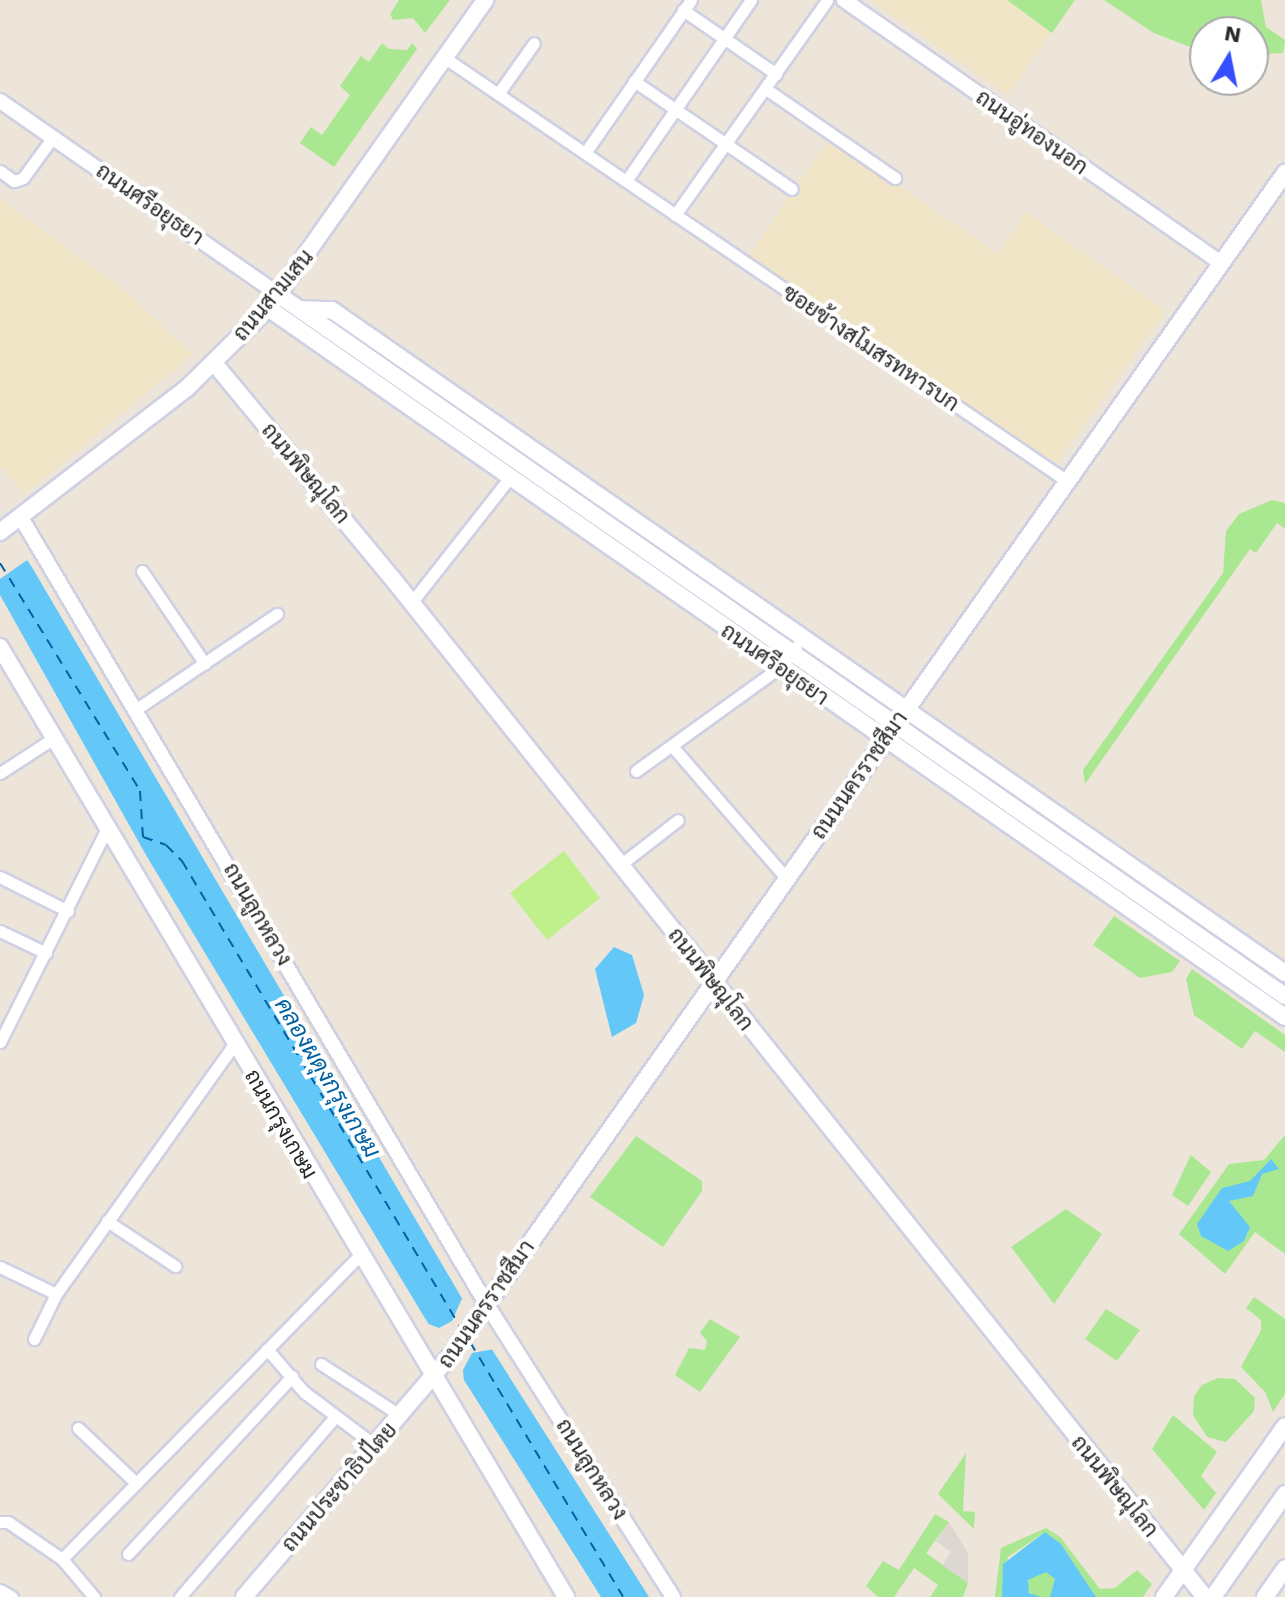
<!DOCTYPE html>
<html>
<head>
<meta charset="utf-8">
<style>
	body { margin:0 }
	#map { position:relative; width:1285px; height:1597px; overflow:hidden; background:#ede5d9; font-family:"Work Sans",Sarabun,sans-serif }
	div>[style] { position:absolute }
	[style*='--x'] { left:calc(var(--x)*1px); top:calc(var(--y)*1px); width:calc(var(--w)*1px); rotate:calc(var(--a)*1deg) }
	.education>* { inset:0; background:#f0e5c7 }
	.green>* { inset:0; background:#a9e891 }
	.round { border-radius:50% }
	.pitch>* { inset:0; background:#c0f08c }
	.plaza>* { inset:0; background:#dcd8d1 }
	.water>* { inset:0; background:#63c7f7 }
	.pier>* { inset:0; background:#ede5d9 }
	.ferry>* { height:2px; margin-top:-1px; transform-origin:0; background:repeating-linear-gradient(90deg,#0362a3 0 10px,transparent 0 18px) }
	.roads { filter:drop-shadow(2px 0 #cfd1e3) drop-shadow(-2px 0 #cfd1e3) drop-shadow(0 2px #cfd1e3) drop-shadow(0 -2px #cfd1e3) }
	.minor>* { height:11px; margin:-5.5px; padding:0 5.5px; transform-origin:5.5px; border-radius:5.5px; background:#fff }
	.tertiary>* { height:14px; margin:-7px; padding:0 7px; transform-origin:7px; border-radius:7px; background:#fff }
	.secondary>* { height:16px; margin:-8px; padding:0 8px; transform-origin:8px; border-radius:8px; background:#fff }
	span { translate:-50% -50%; white-space:nowrap; text-align:center; line-height:1.15; -webkit-text-stroke:8px #fff; paint-order:stroke }
	.street-label { font-size:22px; color:#292929 }
	.water-label { font-size:24px; color:#0362a3; font-style:italic }
	.north { position:absolute; left:1189px; top:16px; width:80px; height:80px; box-sizing:border-box; background:#fff; border:2px solid #a9a9a9; border-radius:50%; rotate:10deg; font-size:22px; font-weight:700; line-height:32px; text-align:center; color:#292929 }
	.north::after { content:''; display:block; margin:auto; width:28px; height:36px; background:#344eff; clip-path:polygon(50% 0,100% 100%,50% 72%,0 100%) }
</style>
</head>
<body>
<div id="map">
	<div class="education">
		<i style="clip-path:polygon(870px 0,1075px 0,1008px 95px)"></i>
		<i style="clip-path:polygon(829px 139px,998px 253px,1026px 212px,1166px 311px,1056px 464px,749px 256px)"></i>
		<i style="clip-path:polygon(0 199px,116px 283px,193px 354px,25px 494px,0 466px)"></i>
	</div>
	<div class="green">
		<i style="clip-path:polygon(399px 0,450px 0,425px 33px,413px 18px,393px 20px,390px 14px)"></i>
		<i style="clip-path:polygon(1007px 0,1075px 0,1052px 33px)"></i>
		<i style="clip-path:polygon(1104px 0,1261px 0,1266px 27px,1285px 40px,1283px 53px,1253px 55px,1253px 32px,1205px 32px,1205px 51px,1195px 49px,1154px 33px)"></i>
		<i style="clip-path:polygon(382px 43px,389px 49px,407px 50px,412px 43px,417px 49px,334px 167px,300px 143px,311px 127px,322px 135px,350px 95px,340px 86px,361px 56px,369px 62px)"></i>
		<i style="clip-path:polygon(1272px 500px,1285px 503px,1285px 529px,1277px 523px,1256px 553px,1250px 549px,1085px 784px,1083px 770px,1223px 573px,1226px 531px,1239px 514px)"></i>
		<i style="clip-path:polygon(1114px 916px,1180px 961px,1172px 972px,1140px 978px,1093px 945px)"></i>
		<i style="clip-path:polygon(1192px 969px,1285px 1035px,1285px 1052px,1255px 1031px,1242px 1049px,1194px 1015px,1186px 979px)"></i>
		<i style="clip-path:polygon(1285px 1135px,1285px 1254px,1255px 1232px,1225px 1274px,1179px 1234px,1229px 1164px,1264px 1160px)"></i>
		<i style="clip-path:polygon(636px 1136px,702px 1181px,702px 1191px,663px 1247px,590px 1197px)"></i>
		<i style="clip-path:polygon(1191px 1155px,1211px 1172px,1188px 1206px,1172px 1195px)"></i>
		<i style="clip-path:polygon(1066px 1209px,1102px 1234px,1054px 1304px,1011px 1247px)"></i>
		<i style="clip-path:polygon(1254px 1297px,1285px 1319px,1285px 1394px,1273px 1412px,1265px 1392px,1241px 1367px,1261px 1330px,1261px 1320px,1246px 1308px)"></i>
		<i style="clip-path:polygon(1106px 1309px,1140px 1330px,1117px 1361px,1085px 1339px)"></i>
		<i style="clip-path:polygon(710px 1319px,740px 1337px,700px 1392px,675px 1375px,689px 1348px,705px 1350px,707px 1341px,700px 1333px)"></i>
		<i style="clip-path:polygon(1218px 1378px,1235px 1379px,1255px 1398px,1254px 1411px,1226px 1442px,1207px 1437px,1193px 1415px,1194px 1396px,1202px 1385px)"></i>
		<i style="clip-path:polygon(1173px 1415px,1217px 1452px,1201px 1476px,1216px 1493px,1204px 1510px,1152px 1449px)"></i>
		<i style="clip-path:polygon(966px 1453px,963px 1511px,975px 1512px,974px 1529px,938px 1494px)"></i>
		<i style="clip-path:polygon(935px 1514px,949px 1522px,926px 1553px,968px 1583px,963px 1597px,930px 1597px,938px 1585px,914px 1568px,894px 1597px,878px 1597px,866px 1586px,883px 1561px,899px 1570px)"></i>
		<i style="clip-path:polygon(1046px 1528px,1060px 1537px,1100px 1589px,1115px 1588px,1137px 1570px,1152px 1584px,1143px 1597px,1096px 1597px,1061px 1544px,1045px 1532px,1008px 1557px,1002px 1597px,995px 1597px,1001px 1548px)"></i>
		<i class="round" style="left:1028px;top:1571px;width:28px;height:28px"></i>
	</div>
	<div class="pitch">
		<i style="clip-path:polygon(564px 851px,600px 898px,547px 940px,510px 893px)"></i>
	</div>
	<div class="plaza">
		<i style="clip-path:polygon(949px 1522px,968px 1553px,968px 1583px,942px 1565px,951px 1552px,936px 1541px)"></i>
	</div>
	<div class="water">
		<i style="clip-path:polygon(0 526px,30px 564px,493px 1351px,649px 1597px,601px 1597px,423px 1315px,146px 855px,0 595px)"></i>
		<i style="clip-path:polygon(614px 947px,632px 955px,644px 995px,636px 1023px,612px 1037px,595px 969px)"></i>
		<i style="clip-path:polygon(1271px 1159px,1279px 1169px,1262px 1174px,1253px 1196px,1229px 1201px,1250px 1227px,1244px 1241px,1228px 1251px,1201px 1236px,1197px 1224px,1222px 1188px,1250px 1181px)"></i>
		<i style="clip-path:polygon(1045px 1532px,1061px 1544px,1096px 1597px,1050px 1597px,1055px 1579px,1046px 1572px,1028px 1580px,1029px 1593px,1041px 1597px,1002px 1597px,1003px 1564px)"></i>
	</div>
	<div class="pier">
		<i style="clip-path:polygon(0 522px,30px 558px,0 579px)"></i>
		<i style="clip-path:polygon(463px 1296px,494px 1349px,472px 1353px,463px 1370px,464px 1383px,426px 1323px,439px 1328px,452px 1321px)"></i>
	</div>
	<div class="ferry">
		<i style="--x:0;--y:563;--w:268;--a:58.4"></i>
		<i style="--x:140;--y:791;--w:46;--a:86.3"></i>
		<i style="--x:143;--y:837;--w:24;--a:19"></i>
		<i style="--x:166;--y:845;--w:23;--a:45"></i>
		<i style="--x:182;--y:861;--w:546;--a:59.16"></i>
		<i style="--x:470;--y:1342;--w:297;--a:59"></i>
	</div>
	<div class="roads">
		<div class="minor">
			<i style="--x:683;--y:10;--w:113;--a:34.5"></i>
			<i style="--x:445;--y:58;--w:752;--a:34.22"></i>
			<i style="--x:634;--y:81;--w:191;--a:34.4"></i>
			<i style="--x:766;--y:89;--w:157;--a:34.6"></i>
			<i style="--x:498;--y:94;--w:62;--a:-54.8"></i>
			<i style="--x:585;--y:153;--w:186;--a:-55.3"></i>
			<i style="--x:0;--y:171;--w:17;--a:36"></i>
			<i style="--x:14;--y:181;--w:9;--a:-18"></i>
			<i style="--x:23;--y:178;--w:51;--a:-53.8"></i>
			<i style="--x:626;--y:181;--w:220;--a:-55.4"></i>
			<i style="--x:675;--y:215;--w:263;--a:-54.7"></i>
			<i style="--x:142;--y:571;--w:112;--a:55.9"></i>
			<i style="--x:411;--y:603;--w:162;--a:-51.8"></i>
			<i style="--x:138;--y:708;--w:168;--a:-34.1"></i>
			<i style="--x:672;--y:746;--w:174;--a:49.2"></i>
			<i style="--x:636;--y:771;--w:176;--a:-35.8"></i>
			<i style="--x:779;--y:668;--w:27;--a:-51"></i>
			<i style="--x:0;--y:773;--w:64;--a:-32.9"></i>
			<i style="--x:620;--y:865;--w:73;--a:-37.8"></i>
			<i style="--x:0;--y:877;--w:76;--a:26.6"></i>
			<i style="--x:0;--y:931;--w:51;--a:25.6"></i>
			<i style="--x:0;--y:1042;--w:239;--a:-63.4"></i>
			<i style="--x:107;--y:1221;--w:82;--a:33.5"></i>
			<i style="--x:0;--y:1267;--w:62;--a:25.7"></i>
			<i style="--x:34;--y:1339;--w:50;--a:-63.9"></i>
			<i style="--x:56;--y:1294;--w:307;--a:-54.5"></i>
			<i style="--x:267;--y:1349;--w:57;--a:49.3"></i>
			<i style="--x:304;--y:1392;--w:90;--a:36.9"></i>
			<i style="--x:321;--y:1364;--w:95;--a:33"></i>
			<i style="--x:78;--y:1428;--w:80;--a:43.5"></i>
			<i style="--x:0;--y:1522;--w:8;--a:0"></i>
			<i style="--x:8;--y:1522;--w:65;--a:34.4"></i>
			<i style="--x:62;--y:1559;--w:50;--a:49.9"></i>
			<i style="--x:128;--y:1554;--w:242;--a:-47.3"></i>
			<i style="--x:62;--y:1559;--w:424;--a:-45.6"></i>
			<i style="--x:0;--y:1590;--w:14;--a:30"></i>
			<i style="--x:180;--y:1597;--w:238;--a:-49.3"></i>
		</div>
		<div class="tertiary">
			<i style="--x:844;--y:0;--w:458;--a:34.9"></i>
			<i style="--x:0;--y:101;--w:340;--a:34.8"></i>
			<i style="--x:20;--y:516;--w:917;--a:59.38"></i>
			<i style="--x:487;--y:1305;--w:346;--a:57.5"></i>
		</div>
		<div class="secondary">
			<i style="--x:279;--y:295;--w:1226;--a:34.87"></i>
			<i style="--x:268;--y:308;--w:1240;--a:34.88"></i>
			<i style="--x:299;--y:309;--w:33;--a:2"></i>
			<i style="--x:332;--y:310;--w:1161;--a:34.83"></i>
			<i style="--x:214;--y:363;--w:279;--a:50.4"></i>
			<i style="--x:392;--y:578;--w:1304;--a:51.42"></i>
			<i style="--x:0;--y:532;--w:236;--a:-37.6"></i>
			<i style="--x:187;--y:388;--w:114;--a:-44.6"></i>
			<i style="--x:268;--y:308;--w:377;--a:-54.8"></i>
			<i style="--x:0;--y:647;--w:1106;--a:59.21"></i>
			<i style="--x:244;--y:1597;--w:323;--a:-49.5"></i>
			<i style="--x:454;--y:1351;--w:1442;--a:-54.8"></i>
			<i style="--x:1164;--y:1597;--w:209;--a:-54.7"></i>
			<i style="--x:1213;--y:1597;--w:126;--a:-55"></i>
			<i style="--x:1265;--y:1597;--w:35;--a:-55"></i>
		</div>
	</div>
	<div class="street-label">
		<span style="left:1032px;top:132px;rotate:35deg">ถนนอู่ทองนอก</span>
		<span style="left:150px;top:204px;rotate:35deg">ถนนศรีอยุธยา</span>
		<span style="left:273px;top:295px;rotate:-50deg">ถนนสามเสน</span>
		<span style="left:871px;top:348px;rotate:34deg">ซอยข้างสโมสรทหารบก</span>
		<span style="left:306px;top:473px;rotate:50deg">ถนนพิษณุโลก</span>
		<span style="left:775px;top:664px;rotate:35deg">ถนนศรีอยุธยา</span>
		<span style="left:859px;top:775px;rotate:-55deg">ถนนนครราชสีมา</span>
		<span style="left:258px;top:914px;rotate:60deg">ถนนลูกหลวง</span>
		<span style="left:711px;top:979px;rotate:52deg">ถนนพิษณุโลก</span>
		<span style="left:281px;top:1124px;rotate:60deg">ถนนกรุงเกษม</span>
		<span style="left:486px;top:1304px;rotate:-55deg">ถนนนครราชสีมา</span>
		<span style="left:592px;top:1469px;rotate:58deg">ถนนลูกหลวง</span>
		<span style="left:1115px;top:1486px;rotate:51deg">ถนนพิษณุโลก</span>
		<span style="left:339px;top:1487px;rotate:-49deg">ถนนประชาธิปไตย</span>
	</div>
	<div class="water-label">
		<span style="left:327px;top:1078px;rotate:59deg">คลองผดุงกรุงเกษม</span>
	</div>
	<div class="north">N</div>
</div>
</body>
</html>
